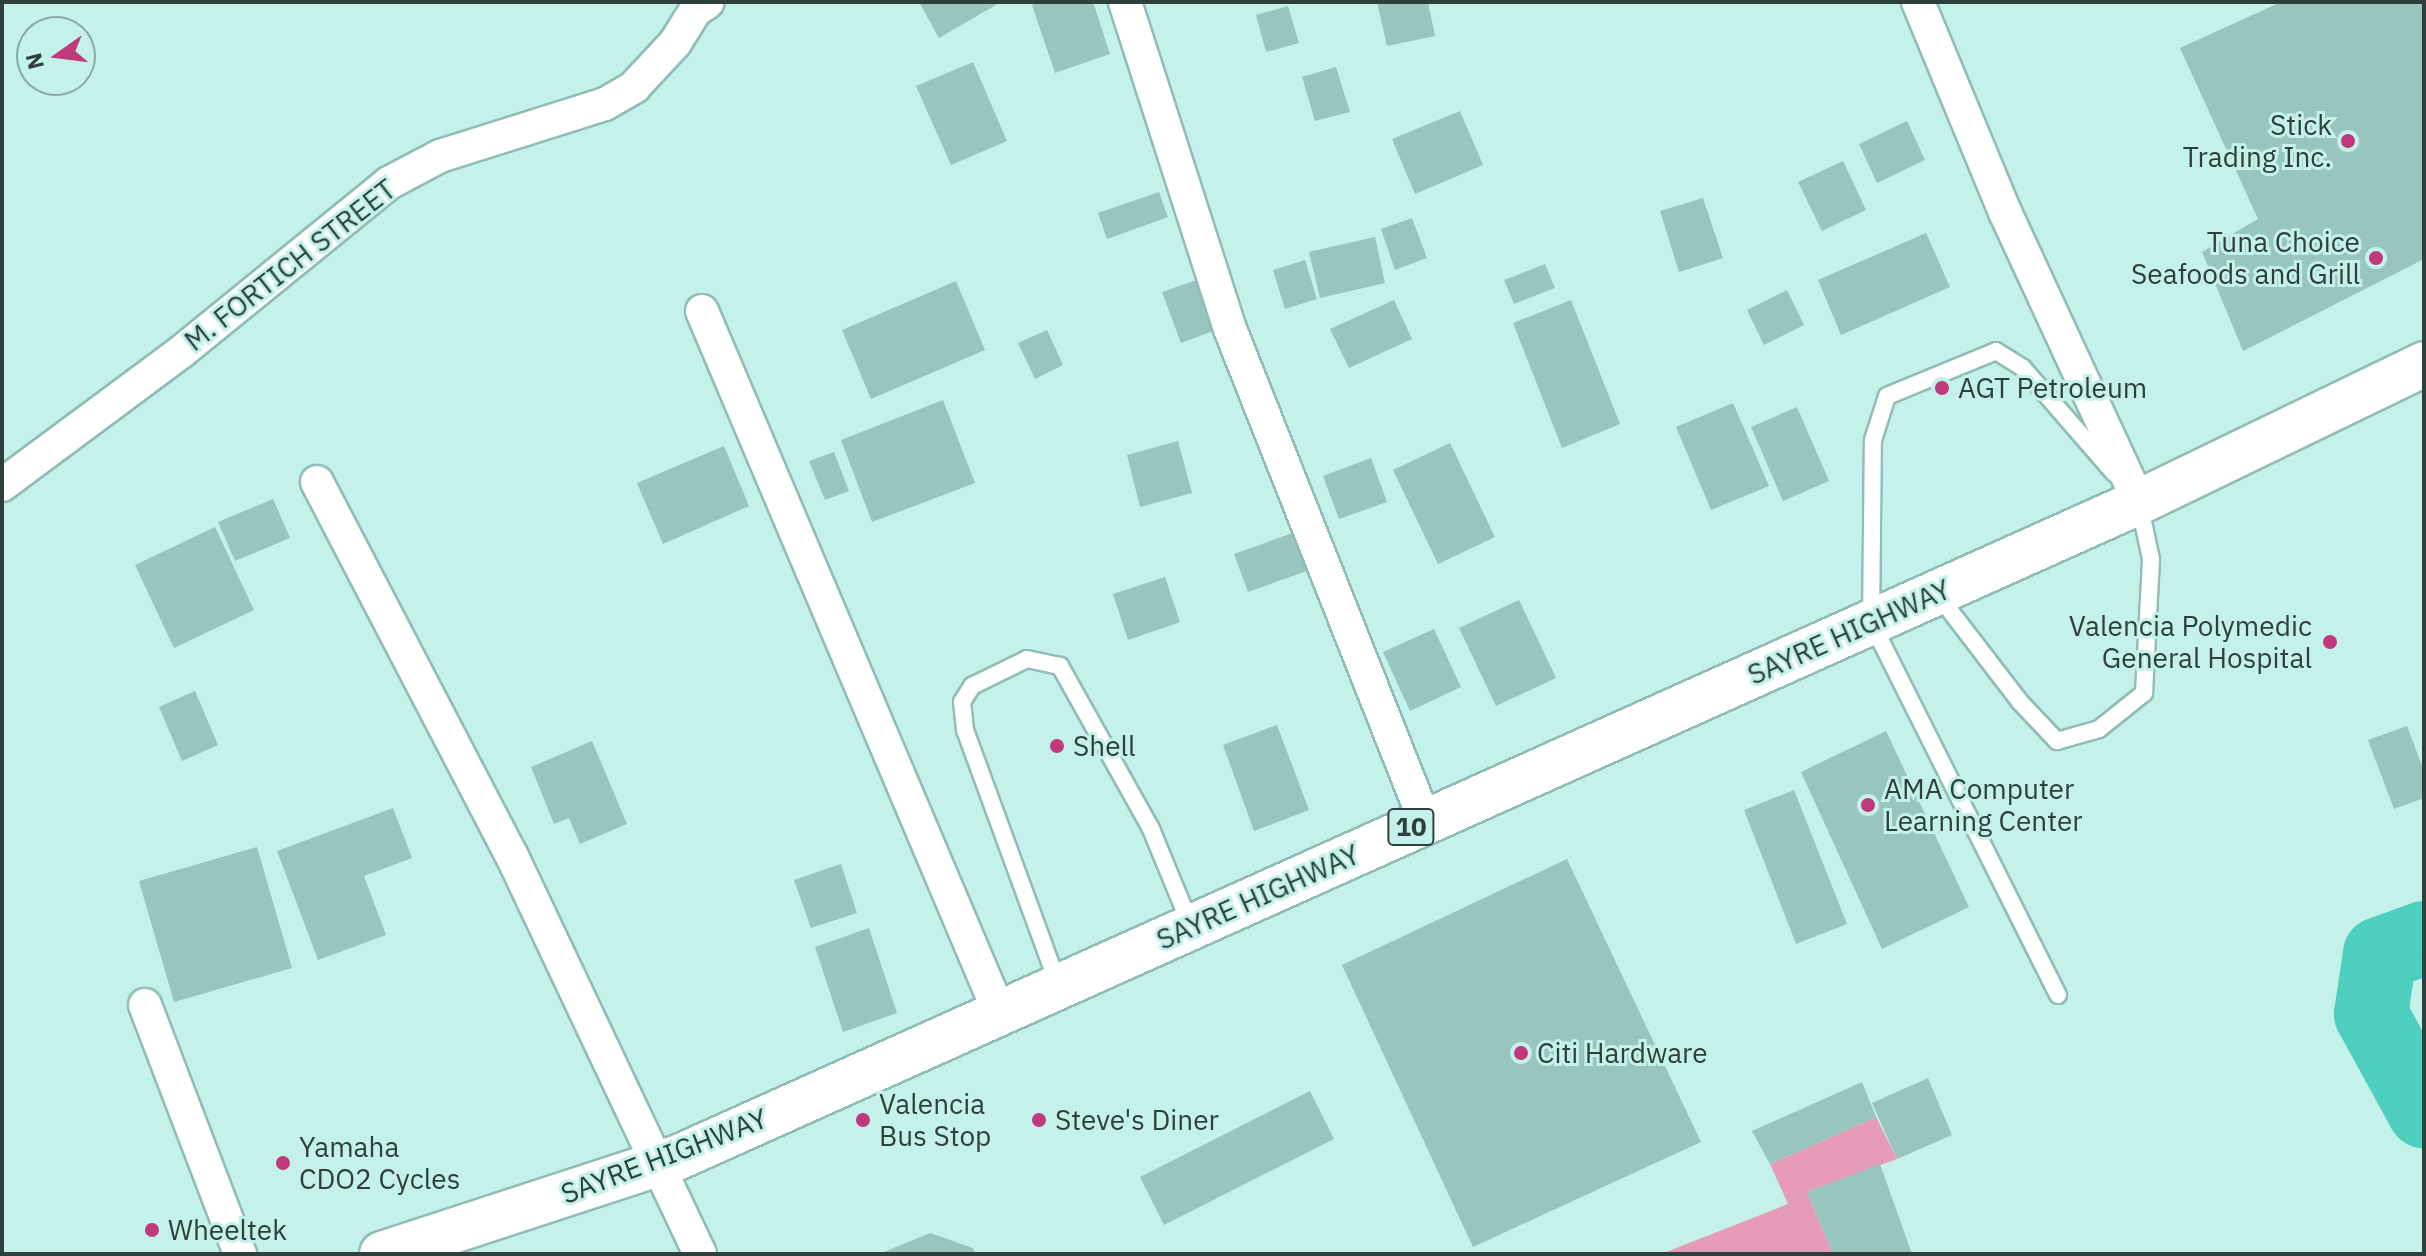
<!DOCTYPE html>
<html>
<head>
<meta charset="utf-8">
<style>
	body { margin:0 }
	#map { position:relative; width:2426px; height:1256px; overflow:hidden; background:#c4f2ea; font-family:"IBM Plex Sans",sans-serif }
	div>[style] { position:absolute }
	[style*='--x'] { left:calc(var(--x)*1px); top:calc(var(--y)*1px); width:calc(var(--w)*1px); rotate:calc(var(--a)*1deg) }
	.green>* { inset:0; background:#e69bb9 }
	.river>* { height:74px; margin:-37px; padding:0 37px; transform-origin:37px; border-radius:37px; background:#4fcfbe }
	.building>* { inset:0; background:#98c5bd }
	.roads { filter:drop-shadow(2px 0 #90bdb5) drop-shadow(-2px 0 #90bdb5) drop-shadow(0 2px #90bdb5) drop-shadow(0 -2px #90bdb5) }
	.service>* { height:16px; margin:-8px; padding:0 8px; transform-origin:8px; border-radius:8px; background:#fff }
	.minor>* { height:32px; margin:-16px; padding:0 16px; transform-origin:16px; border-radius:16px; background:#fff }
	.trunk>* { height:44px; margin:-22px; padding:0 22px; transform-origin:22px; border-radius:22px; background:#fff }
	.dots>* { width:22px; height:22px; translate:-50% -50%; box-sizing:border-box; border:4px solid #c4f2ea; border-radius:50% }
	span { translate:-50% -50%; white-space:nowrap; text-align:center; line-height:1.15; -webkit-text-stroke:6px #c4f2ea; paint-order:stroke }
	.shield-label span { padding:2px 6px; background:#c4f2ea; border:2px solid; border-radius:6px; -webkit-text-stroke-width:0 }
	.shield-label { font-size:26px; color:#2d403d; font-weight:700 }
	.poi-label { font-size:28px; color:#2d403d }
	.right { translate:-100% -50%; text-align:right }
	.left { translate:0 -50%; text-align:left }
	.street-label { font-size:28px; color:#2d403d }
	.frame { position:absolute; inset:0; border:4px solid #2d403d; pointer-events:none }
	.north { position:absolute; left:16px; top:16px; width:80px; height:80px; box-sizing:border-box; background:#c4f2ea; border:2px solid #88aba5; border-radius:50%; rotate:256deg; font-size:22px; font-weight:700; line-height:32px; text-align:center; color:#2d403d }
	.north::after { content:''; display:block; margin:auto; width:28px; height:36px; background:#bf397b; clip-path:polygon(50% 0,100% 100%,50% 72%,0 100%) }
</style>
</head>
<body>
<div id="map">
	<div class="green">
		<i style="clip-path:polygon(1876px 1117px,1897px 1159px,1807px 1192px,1833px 1254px,1661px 1254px,1788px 1204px,1770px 1164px)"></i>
	</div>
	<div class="river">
		<i style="--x:2424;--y:938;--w:47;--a:160"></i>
		<i style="--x:2380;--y:954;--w:61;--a:98.5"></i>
		<i style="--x:2371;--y:1014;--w:111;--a:61.3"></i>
	</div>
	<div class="building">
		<i style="clip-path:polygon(919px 2px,1001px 2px,939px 38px)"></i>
		<i style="clip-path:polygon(1040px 2px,1093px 2px,1110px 54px,1055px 73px,1032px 5px)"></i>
		<i style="clip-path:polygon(1377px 2px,1428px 2px,1435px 36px,1387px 46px)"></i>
		<i style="clip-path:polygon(2281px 2px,2424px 2px,2424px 259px,2243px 351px,2202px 252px,2258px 219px,2180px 48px)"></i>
		<i style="clip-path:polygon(1288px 6px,1299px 43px,1266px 52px,1256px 15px)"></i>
		<i style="clip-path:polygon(973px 62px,1007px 141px,951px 165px,916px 86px)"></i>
		<i style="clip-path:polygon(1336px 67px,1350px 112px,1315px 121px,1302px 77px)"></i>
		<i style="clip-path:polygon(1460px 111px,1483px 165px,1415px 194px,1392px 139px)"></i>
		<i style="clip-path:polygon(1907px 121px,1925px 160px,1877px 183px,1859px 144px)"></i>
		<i style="clip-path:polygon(1843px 161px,1866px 210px,1822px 231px,1798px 182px)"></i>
		<i style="clip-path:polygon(1159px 192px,1168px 217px,1107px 239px,1098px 213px)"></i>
		<i style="clip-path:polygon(1703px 198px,1723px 258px,1679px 272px,1660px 211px)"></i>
		<i style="clip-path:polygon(1412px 218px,1427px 258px,1395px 270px,1381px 229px)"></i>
		<i style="clip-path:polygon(1926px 233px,1950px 287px,1841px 335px,1818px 280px)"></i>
		<i style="clip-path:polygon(1375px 237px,1385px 283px,1320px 298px,1309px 252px)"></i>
		<i style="clip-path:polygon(1305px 260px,1317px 299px,1285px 309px,1273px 270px)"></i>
		<i style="clip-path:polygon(1545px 264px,1555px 288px,1514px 304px,1504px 280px)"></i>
		<i style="clip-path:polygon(1208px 276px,1226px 326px,1181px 343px,1162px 292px)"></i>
		<i style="clip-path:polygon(956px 281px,985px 350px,871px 399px,842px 330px)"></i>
		<i style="clip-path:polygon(1787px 290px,1804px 325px,1764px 345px,1747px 310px)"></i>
		<i style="clip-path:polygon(1394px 300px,1412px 339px,1349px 368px,1330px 329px)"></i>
		<i style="clip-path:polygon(1571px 300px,1620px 424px,1562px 448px,1513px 323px)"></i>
		<i style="clip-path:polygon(1047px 330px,1063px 365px,1035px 379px,1018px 343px)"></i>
		<i style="clip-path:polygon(943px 400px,975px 483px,872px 522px,841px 440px)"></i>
		<i style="clip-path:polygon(1733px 403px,1769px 486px,1711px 510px,1676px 427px)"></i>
		<i style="clip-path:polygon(1797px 407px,1829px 481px,1783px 501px,1751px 427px)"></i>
		<i style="clip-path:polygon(1178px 441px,1192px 493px,1140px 507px,1127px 455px)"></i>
		<i style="clip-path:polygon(1450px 443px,1495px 537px,1438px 564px,1393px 470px)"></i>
		<i style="clip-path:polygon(724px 446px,749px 506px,663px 544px,637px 483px)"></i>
		<i style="clip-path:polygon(834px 452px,849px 491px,825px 500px,809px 461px)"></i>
		<i style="clip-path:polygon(1371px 458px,1387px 502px,1339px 519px,1323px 476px)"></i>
		<i style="clip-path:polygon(273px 499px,290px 538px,235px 561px,218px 522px)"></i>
		<i style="clip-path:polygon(215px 527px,254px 610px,174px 648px,135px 565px)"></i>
		<i style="clip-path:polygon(1301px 530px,1315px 568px,1248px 592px,1234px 554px)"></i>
		<i style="clip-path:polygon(1165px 577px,1180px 622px,1128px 640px,1113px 594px)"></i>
		<i style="clip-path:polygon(1519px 600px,1556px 678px,1496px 706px,1459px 628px)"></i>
		<i style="clip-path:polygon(1434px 629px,1461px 687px,1410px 711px,1383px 652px)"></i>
		<i style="clip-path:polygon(195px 691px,218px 745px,182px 761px,159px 707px)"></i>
		<i style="clip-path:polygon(1277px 725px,1309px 810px,1254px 831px,1223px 745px)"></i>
		<i style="clip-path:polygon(2407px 726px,2424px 771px,2424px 798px,2394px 809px,2368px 740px)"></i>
		<i style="clip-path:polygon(1886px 731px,1969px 907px,1882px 949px,1801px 772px)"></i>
		<i style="clip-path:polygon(592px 741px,627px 824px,580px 844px,569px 818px,554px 824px,531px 767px)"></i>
		<i style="clip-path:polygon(1794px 790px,1847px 924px,1796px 944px,1744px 810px)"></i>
		<i style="clip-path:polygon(393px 808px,412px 858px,364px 876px,386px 935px,318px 960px,277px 851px)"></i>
		<i style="clip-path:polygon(257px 847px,292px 968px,174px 1002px,139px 881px)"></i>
		<i style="clip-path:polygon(1567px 859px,1701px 1142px,1473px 1247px,1342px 965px)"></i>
		<i style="clip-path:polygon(841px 864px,857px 913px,811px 928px,794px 880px)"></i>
		<i style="clip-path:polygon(869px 928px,897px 1013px,843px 1032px,815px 947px)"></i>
		<i style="clip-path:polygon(1928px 1078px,1952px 1135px,1897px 1159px,1872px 1103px)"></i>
		<i style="clip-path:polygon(1862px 1082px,1876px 1117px,1770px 1164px,1752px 1131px)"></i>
		<i style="clip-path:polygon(1310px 1091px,1334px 1139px,1164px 1225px,1140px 1177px)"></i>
		<i style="clip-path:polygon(1880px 1164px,1912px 1254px,1833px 1254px,1807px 1192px)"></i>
		<i style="clip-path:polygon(930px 1233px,973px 1248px,976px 1254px,879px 1254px)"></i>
	</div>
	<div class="roads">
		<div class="service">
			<i style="--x:1938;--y:595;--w:135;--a:52.5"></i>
			<i style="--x:2020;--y:702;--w:54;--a:46.5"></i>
			<i style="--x:2057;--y:741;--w:44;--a:-15.9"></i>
			<i style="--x:2099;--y:729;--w:58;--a:-38.7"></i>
			<i style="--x:2144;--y:693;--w:134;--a:-87"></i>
			<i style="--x:2151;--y:559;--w:57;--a:-102.1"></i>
			<i style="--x:1058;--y:984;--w:270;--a:-110.1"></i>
			<i style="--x:965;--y:730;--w:28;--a:-96"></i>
			<i style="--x:962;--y:702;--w:19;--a:-58"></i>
			<i style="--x:972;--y:686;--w:61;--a:-26.1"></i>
			<i style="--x:1027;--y:659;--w:34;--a:12"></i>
			<i style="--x:1060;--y:666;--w:187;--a:60.8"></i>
			<i style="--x:1151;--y:829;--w:105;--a:67.6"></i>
			<i style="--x:2058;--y:995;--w:417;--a:-116.6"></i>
			<i style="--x:1871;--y:622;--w:182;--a:-89.4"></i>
			<i style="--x:1873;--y:440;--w:46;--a:-72.3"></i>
			<i style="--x:1887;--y:396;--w:118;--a:-22.4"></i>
			<i style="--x:1996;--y:351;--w:32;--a:32"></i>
			<i style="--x:2023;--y:368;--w:139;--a:49.1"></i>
		</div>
		<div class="minor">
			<i style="--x:1125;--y:2;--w:343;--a:72.2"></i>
			<i style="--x:1230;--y:329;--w:529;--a:68.38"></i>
			<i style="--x:1918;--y:2;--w:227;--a:67.5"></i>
			<i style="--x:2005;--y:212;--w:319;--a:65.2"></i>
			<i style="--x:702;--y:311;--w:764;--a:67.03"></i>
			<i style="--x:317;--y:482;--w:420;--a:62.5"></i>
			<i style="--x:511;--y:854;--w:442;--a:64.7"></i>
			<i style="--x:2;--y:485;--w:223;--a:-36.6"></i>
			<i style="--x:181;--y:352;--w:268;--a:-39.1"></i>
			<i style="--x:389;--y:183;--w:58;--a:-27.9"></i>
			<i style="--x:440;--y:156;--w:173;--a:-17.5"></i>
			<i style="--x:605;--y:104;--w:34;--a:-30"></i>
			<i style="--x:634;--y:87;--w:60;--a:-47"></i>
			<i style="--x:675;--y:43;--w:39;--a:-58"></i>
			<i style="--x:696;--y:10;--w:14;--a:-34"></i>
			<i style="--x:145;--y:1005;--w:267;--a:69.1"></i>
		</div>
		<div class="trunk">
			<i style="--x:382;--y:1254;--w:312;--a:-18.1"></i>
			<i style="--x:679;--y:1157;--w:1600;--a:-24.16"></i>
			<i style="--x:2139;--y:502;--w:317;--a:-25.8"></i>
		</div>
	</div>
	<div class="dots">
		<i style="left:2348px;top:141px;background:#bf397b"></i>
		<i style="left:2376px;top:258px;background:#bf397b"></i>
		<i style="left:1942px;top:388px;background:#bf397b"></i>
		<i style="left:2330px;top:642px;background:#bf397b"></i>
		<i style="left:1057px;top:746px;background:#bf397b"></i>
		<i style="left:1868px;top:805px;background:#bf397b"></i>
		<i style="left:1521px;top:1053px;background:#bf397b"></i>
		<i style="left:863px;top:1120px;background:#bf397b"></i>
		<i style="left:1039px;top:1120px;background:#bf397b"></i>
		<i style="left:283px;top:1163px;background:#bf397b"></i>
		<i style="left:152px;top:1230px;background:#bf397b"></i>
	</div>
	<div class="shield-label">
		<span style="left:1411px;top:827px">10</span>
	</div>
	<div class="poi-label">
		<span class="right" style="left:2332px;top:141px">Stick<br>Trading Inc.</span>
		<span class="right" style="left:2360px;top:258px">Tuna Choice<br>Seafoods and Grill</span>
		<span class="left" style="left:1958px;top:388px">AGT Petroleum</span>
		<span class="right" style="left:2312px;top:642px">Valencia Polymedic<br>General Hospital</span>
		<span class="left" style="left:1073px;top:746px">Shell</span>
		<span class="left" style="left:1884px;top:805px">AMA Computer<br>Learning Center</span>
		<span class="left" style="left:1537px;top:1053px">Citi Hardware</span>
		<span class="left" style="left:879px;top:1120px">Valencia<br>Bus Stop</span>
		<span class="left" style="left:1055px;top:1120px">Steve's Diner</span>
		<span class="left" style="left:299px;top:1163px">Yamaha<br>CDO2 Cycles</span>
		<span class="left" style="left:168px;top:1230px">Wheeltek</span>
	</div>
	<div class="street-label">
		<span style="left:290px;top:265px;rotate:-38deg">M. FORTICH STREET</span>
		<span style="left:1849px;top:632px;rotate:-24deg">SAYRE HIGHWAY</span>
		<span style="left:1258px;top:897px;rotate:-24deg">SAYRE HIGHWAY</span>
		<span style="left:664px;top:1156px;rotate:-21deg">SAYRE HIGHWAY</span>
	</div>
	<div class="frame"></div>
	<div class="north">N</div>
</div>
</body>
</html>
